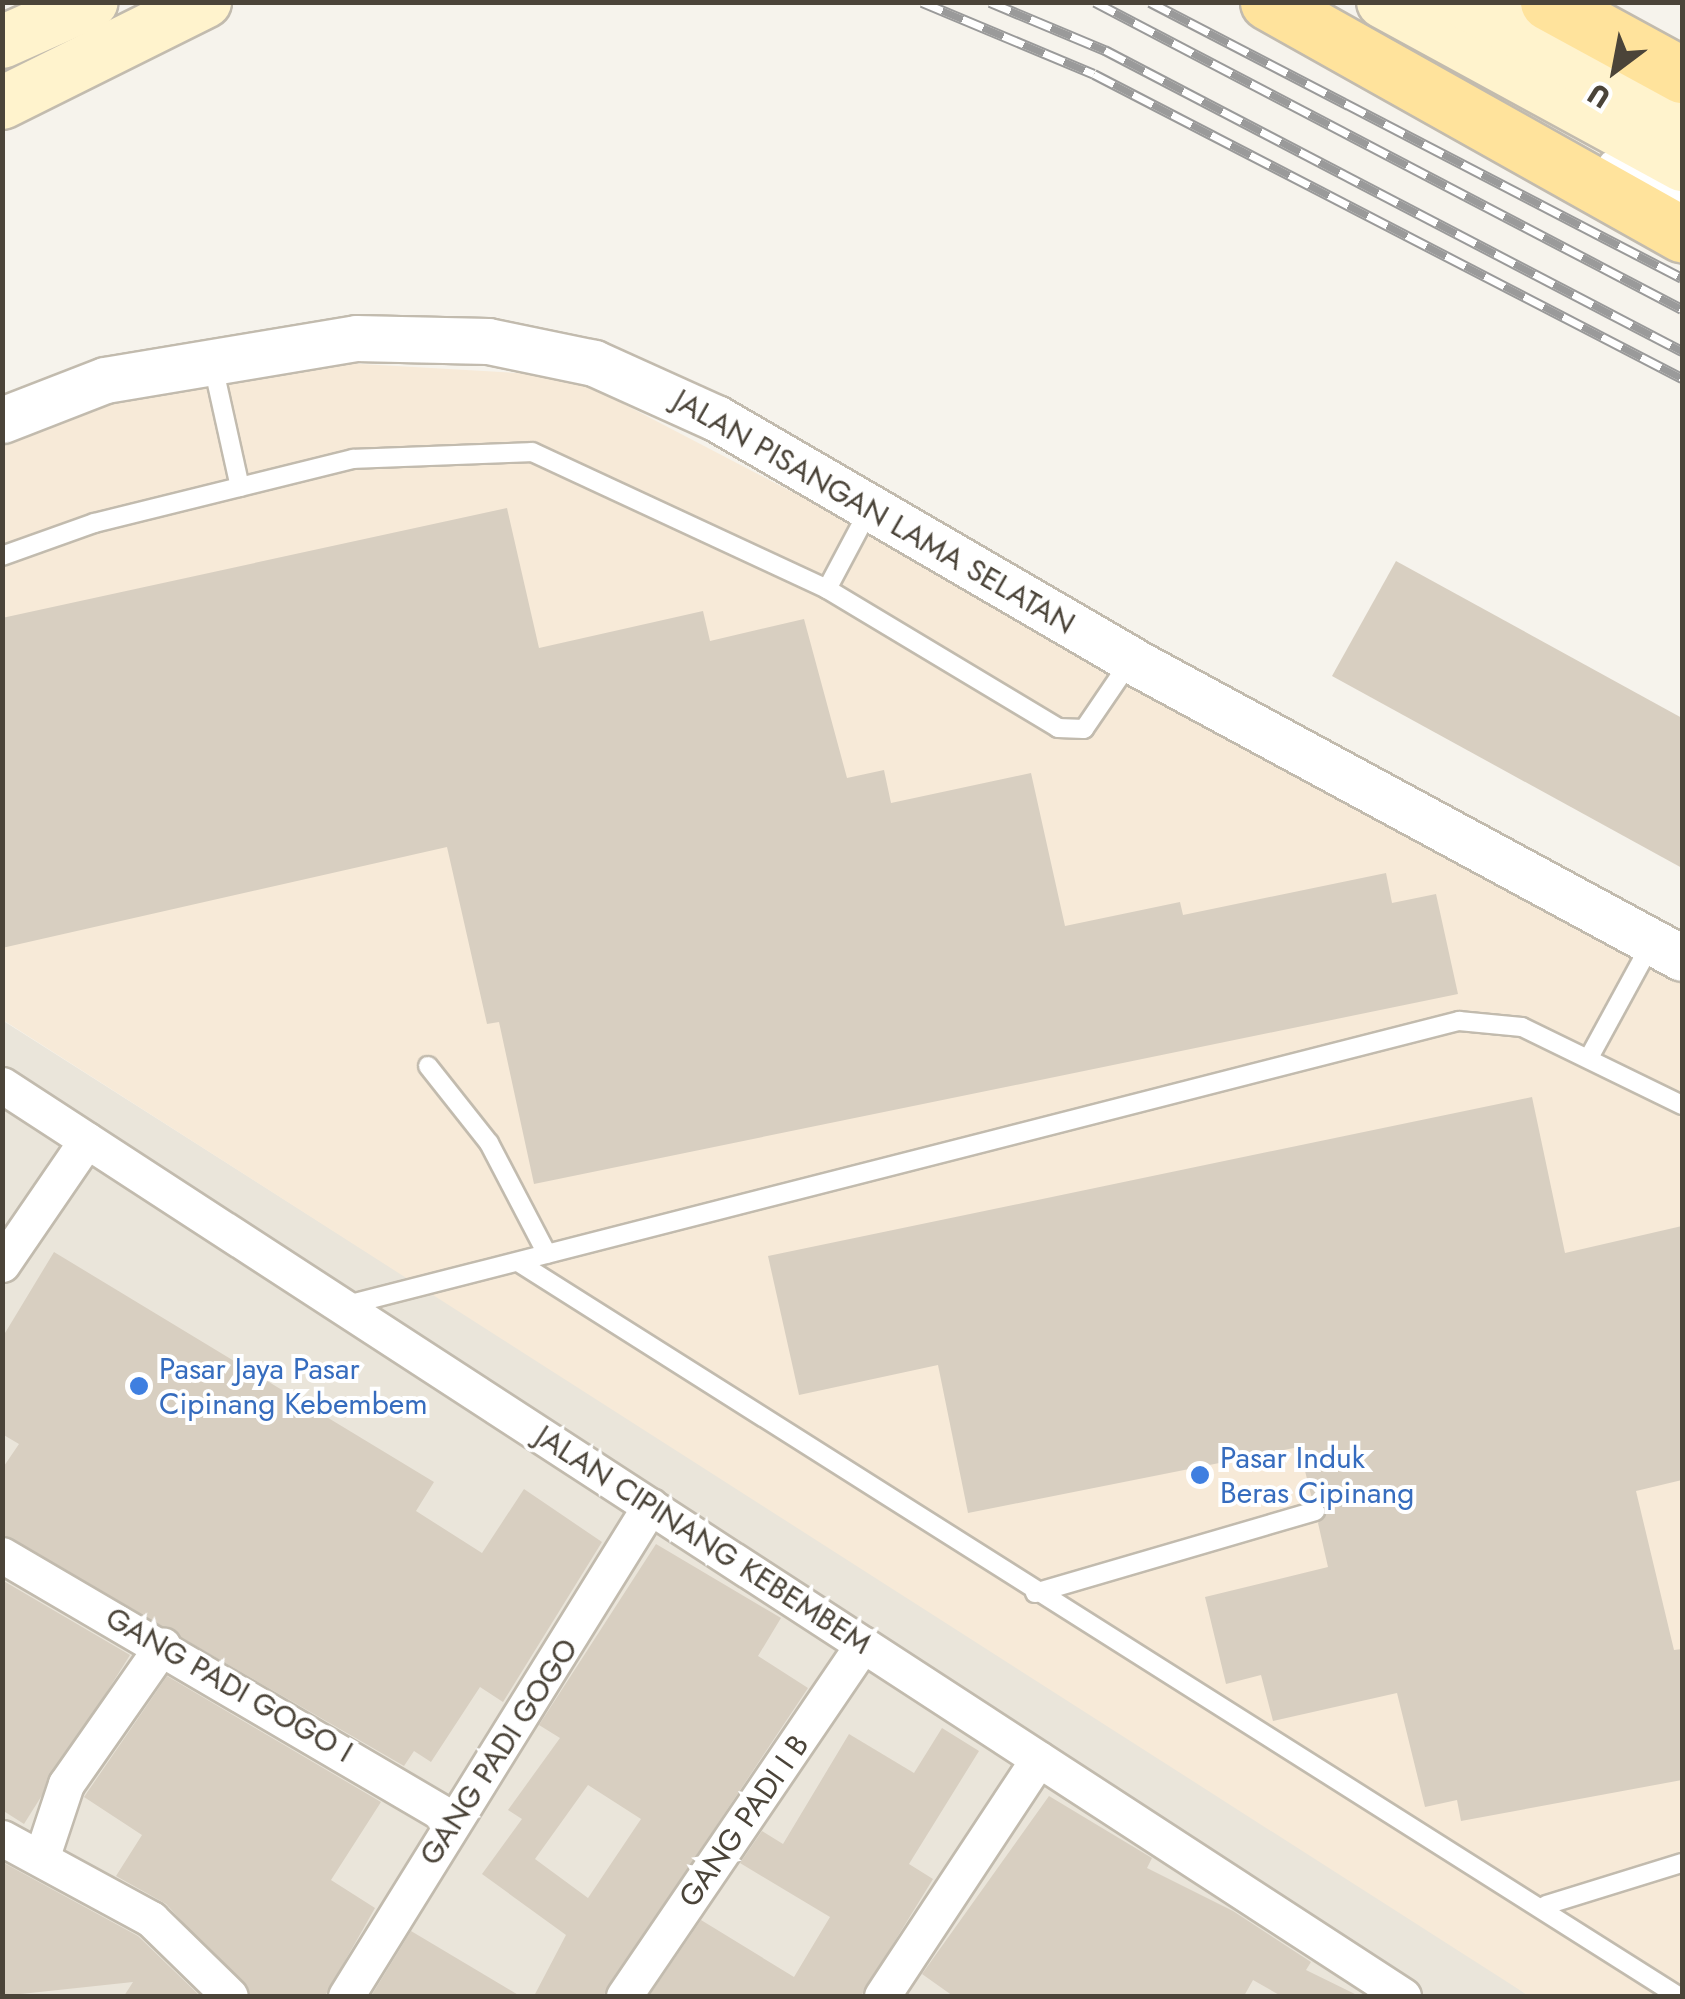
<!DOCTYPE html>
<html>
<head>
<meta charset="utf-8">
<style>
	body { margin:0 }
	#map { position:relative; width:1685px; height:1999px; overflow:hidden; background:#f6f3ec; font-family:Jost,sans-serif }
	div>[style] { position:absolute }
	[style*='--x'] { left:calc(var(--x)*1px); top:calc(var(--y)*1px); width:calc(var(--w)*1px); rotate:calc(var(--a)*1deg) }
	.residential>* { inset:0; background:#eae5da }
	.commercial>* { inset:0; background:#f7ead8 }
	.building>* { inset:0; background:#d8cfc1 }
	.roads { filter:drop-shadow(2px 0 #c2bbae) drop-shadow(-2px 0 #c2bbae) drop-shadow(0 2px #c2bbae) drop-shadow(0 -2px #c2bbae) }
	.service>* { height:18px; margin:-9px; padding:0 9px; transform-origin:9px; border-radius:9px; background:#fff }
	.minor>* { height:35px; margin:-17.5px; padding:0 17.5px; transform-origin:17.5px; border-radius:17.5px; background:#fff }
	.tertiary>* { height:45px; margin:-22.5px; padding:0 22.5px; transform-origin:22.5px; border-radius:22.5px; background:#fff }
	.secondary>* { height:52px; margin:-26px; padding:0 26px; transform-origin:26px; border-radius:26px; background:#fff3cd }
	.primary>* { height:55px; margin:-27.5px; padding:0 27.5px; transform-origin:27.5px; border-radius:27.5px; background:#ffe39c }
	.rail>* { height:11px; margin-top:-5.5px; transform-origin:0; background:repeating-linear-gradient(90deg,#fff 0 22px,#9a9a9a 0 44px); box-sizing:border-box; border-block:2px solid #9a9a9a }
	.dots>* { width:28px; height:28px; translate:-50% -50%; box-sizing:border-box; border:5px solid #fff; border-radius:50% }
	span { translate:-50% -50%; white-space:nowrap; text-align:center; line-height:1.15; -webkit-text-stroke:8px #fff; paint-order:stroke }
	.street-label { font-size:30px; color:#4b4439 }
	.shop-label { font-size:30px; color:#366cbe }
	.left { translate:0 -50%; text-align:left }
	.frame { position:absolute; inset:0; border:5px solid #4b4439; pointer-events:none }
	.north { position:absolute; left:1565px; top:20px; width:100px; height:100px; -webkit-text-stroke:8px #fff; paint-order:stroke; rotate:212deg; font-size:28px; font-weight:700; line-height:40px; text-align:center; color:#4b4439 }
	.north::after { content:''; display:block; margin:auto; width:35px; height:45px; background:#4b4439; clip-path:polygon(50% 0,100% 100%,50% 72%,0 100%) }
</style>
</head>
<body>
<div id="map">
	<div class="residential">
		<i style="clip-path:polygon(2px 1020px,1433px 1930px,1529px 1996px,3px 1996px)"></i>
	</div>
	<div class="commercial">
		<i style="clip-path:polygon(343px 363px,570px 376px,1682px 957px,1682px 1996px,1529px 1996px,3px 1020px,2px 413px)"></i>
	</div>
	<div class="building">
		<i style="clip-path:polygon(507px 508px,539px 648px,703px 611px,710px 641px,804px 619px,847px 778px,884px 770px,891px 803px,1031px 773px,1065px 926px,1180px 902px,1183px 915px,1386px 873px,1392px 903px,1436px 894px,1458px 994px,534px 1184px,499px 1022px,487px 1024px,447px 847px,2px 948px,2px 618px)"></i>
		<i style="clip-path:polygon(1396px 561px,1682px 718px,1682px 868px,1332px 676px)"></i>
		<i style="clip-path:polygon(1532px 1097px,1565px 1253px,1682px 1226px,1682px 1480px,1636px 1491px,1674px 1650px,1682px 1649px,1682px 1780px,1461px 1821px,1457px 1800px,1425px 1807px,1397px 1693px,1273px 1721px,1261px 1675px,1226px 1684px,1205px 1597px,1328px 1567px,1318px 1523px,1327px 1508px,1312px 1499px,1299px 1447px,968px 1513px,938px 1365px,799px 1395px,768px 1256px)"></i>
		<i style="clip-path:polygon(54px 1252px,434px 1482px,416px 1511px,482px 1553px,524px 1489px,602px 1542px,503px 1702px,480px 1687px,431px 1762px,414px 1751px,404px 1766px,2px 1534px,2px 1469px,19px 1444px,2px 1434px,2px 1338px)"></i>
		<i style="clip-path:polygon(evenodd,656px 1544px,781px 1618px,758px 1656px,808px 1688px,603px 1996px,534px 1996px,566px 1935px,482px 1874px,522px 1819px,508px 1810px,560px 1738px,539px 1725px,656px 1544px,588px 1785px,641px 1819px,588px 1898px,535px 1859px,588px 1785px)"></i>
		<i style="clip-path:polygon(2px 1580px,130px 1655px,24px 1824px,2px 1810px)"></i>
		<i style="clip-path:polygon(167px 1676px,381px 1802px,331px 1880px,375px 1908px,325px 1996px,251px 1996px,166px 1904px,116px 1876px,142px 1835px,84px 1797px)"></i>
		<i style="clip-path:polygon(942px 1728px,979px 1751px,909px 1864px,933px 1879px,861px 1996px,649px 1996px,701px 1920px,794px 1977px,830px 1917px,740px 1863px,762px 1831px,783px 1844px,849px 1734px,914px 1773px)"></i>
		<i style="clip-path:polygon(1049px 1796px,1152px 1858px,1147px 1868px,1233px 1911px,1311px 1962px,1306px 1970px,1359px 1996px,1281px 1996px,1253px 1980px,1244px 1996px,953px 1996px,922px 1974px)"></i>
		<i style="clip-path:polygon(4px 1863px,138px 1936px,200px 1996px,124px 1996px,133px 1982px,2px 1996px)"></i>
		<i style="clip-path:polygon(411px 1931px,520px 1996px,371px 1996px)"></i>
	</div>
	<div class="roads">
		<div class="service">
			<i style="--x:1609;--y:161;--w:84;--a:29.3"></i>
			<i style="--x:212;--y:361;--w:129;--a:77.5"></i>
			<i style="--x:2;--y:556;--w:98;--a:-19.7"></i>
			<i style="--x:94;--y:523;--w:267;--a:-13.9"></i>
			<i style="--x:353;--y:459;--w:179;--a:-2.2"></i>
			<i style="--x:532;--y:452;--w:325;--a:24.9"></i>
			<i style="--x:827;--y:589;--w:270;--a:31"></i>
			<i style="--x:1058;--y:728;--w:26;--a:2"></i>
			<i style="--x:1084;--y:729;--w:83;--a:-55.7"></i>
			<i style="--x:827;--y:589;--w:89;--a:-62"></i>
			<i style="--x:1591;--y:1054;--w:125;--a:-61.4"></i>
			<i style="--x:428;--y:1066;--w:98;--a:51.6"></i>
			<i style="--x:489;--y:1143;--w:125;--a:62.4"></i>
			<i style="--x:518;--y:1262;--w:1373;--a:32.32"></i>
			<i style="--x:343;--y:1306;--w:1152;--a:-14.33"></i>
			<i style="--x:1459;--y:1021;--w:63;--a:5.4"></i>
			<i style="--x:1522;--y:1027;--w:178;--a:26"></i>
			<i style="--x:1035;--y:1593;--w:292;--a:-16.3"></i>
			<i style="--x:1546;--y:1905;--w:142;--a:-17.2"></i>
		</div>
		<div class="minor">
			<i style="--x:2;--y:1085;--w:1671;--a:33.03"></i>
			<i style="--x:2;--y:1264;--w:150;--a:-55.6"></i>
			<i style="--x:2;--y:1555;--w:524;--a:30.38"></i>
			<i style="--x:2;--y:1838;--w:170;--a:28.5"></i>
			<i style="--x:151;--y:1919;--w:110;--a:44.3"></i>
			<i style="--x:42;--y:1856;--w:76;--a:-71.6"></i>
			<i style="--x:66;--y:1784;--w:169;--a:-55.1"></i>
			<i style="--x:346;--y:1996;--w:577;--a:-58.18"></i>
			<i style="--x:624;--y:1996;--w:425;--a:-55.8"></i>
			<i style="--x:882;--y:1996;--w:284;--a:-56.6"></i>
		</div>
		<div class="tertiary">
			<i style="--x:2;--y:420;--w:110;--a:-21.2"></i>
			<i style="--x:105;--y:380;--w:254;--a:-9.5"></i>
			<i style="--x:356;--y:338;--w:132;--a:1.3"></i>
			<i style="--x:488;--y:341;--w:108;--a:11.7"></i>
			<i style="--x:594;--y:363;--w:134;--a:24.3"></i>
			<i style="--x:716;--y:418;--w:480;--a:30.2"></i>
			<i style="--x:1131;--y:660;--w:626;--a:28.41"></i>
		</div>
		<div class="secondary">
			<i style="--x:1383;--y:2;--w:341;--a:28.6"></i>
			<i style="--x:1464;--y:2;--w:249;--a:29"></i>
			<i style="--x:2;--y:42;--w:98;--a:-24"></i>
			<i style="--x:2;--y:103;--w:227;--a:-26.5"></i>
		</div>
		<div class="primary">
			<i style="--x:1268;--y:2;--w:475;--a:29.3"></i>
			<i style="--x:1548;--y:2;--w:153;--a:28.6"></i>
		</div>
	</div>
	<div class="rail">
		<i style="--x:922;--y:2;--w:186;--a:22.7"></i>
		<i style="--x:1094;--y:74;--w:662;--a:27.34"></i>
		<i style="--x:990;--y:2;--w:125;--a:22.7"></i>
		<i style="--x:1105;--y:50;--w:651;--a:27.55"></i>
		<i style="--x:1095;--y:2;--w:662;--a:27.61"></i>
		<i style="--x:1150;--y:2;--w:599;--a:27.42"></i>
	</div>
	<div class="dots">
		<i style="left:139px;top:1386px;background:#3f7fe0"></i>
		<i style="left:1200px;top:1475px;background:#3f7fe0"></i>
	</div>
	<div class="street-label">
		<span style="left:874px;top:512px;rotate:30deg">JALAN PISANGAN LAMA SELATAN</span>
		<span style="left:703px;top:1540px;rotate:33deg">JALAN CIPINANG KEBEMBEM</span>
		<span style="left:229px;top:1685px;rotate:30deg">GANG PADI GOGO I</span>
		<span style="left:499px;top:1752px;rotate:-57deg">GANG PADI GOGO</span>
		<span style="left:744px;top:1821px;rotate:-55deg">GANG PADI I B</span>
	</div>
	<div class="shop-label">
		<span class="left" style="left:159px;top:1386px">Pasar Jaya Pasar<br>Cipinang Kebembem</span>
		<span class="left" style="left:1220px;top:1475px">Pasar Induk<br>Beras Cipinang</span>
	</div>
	<div class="frame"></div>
	<div class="north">U</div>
</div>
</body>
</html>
